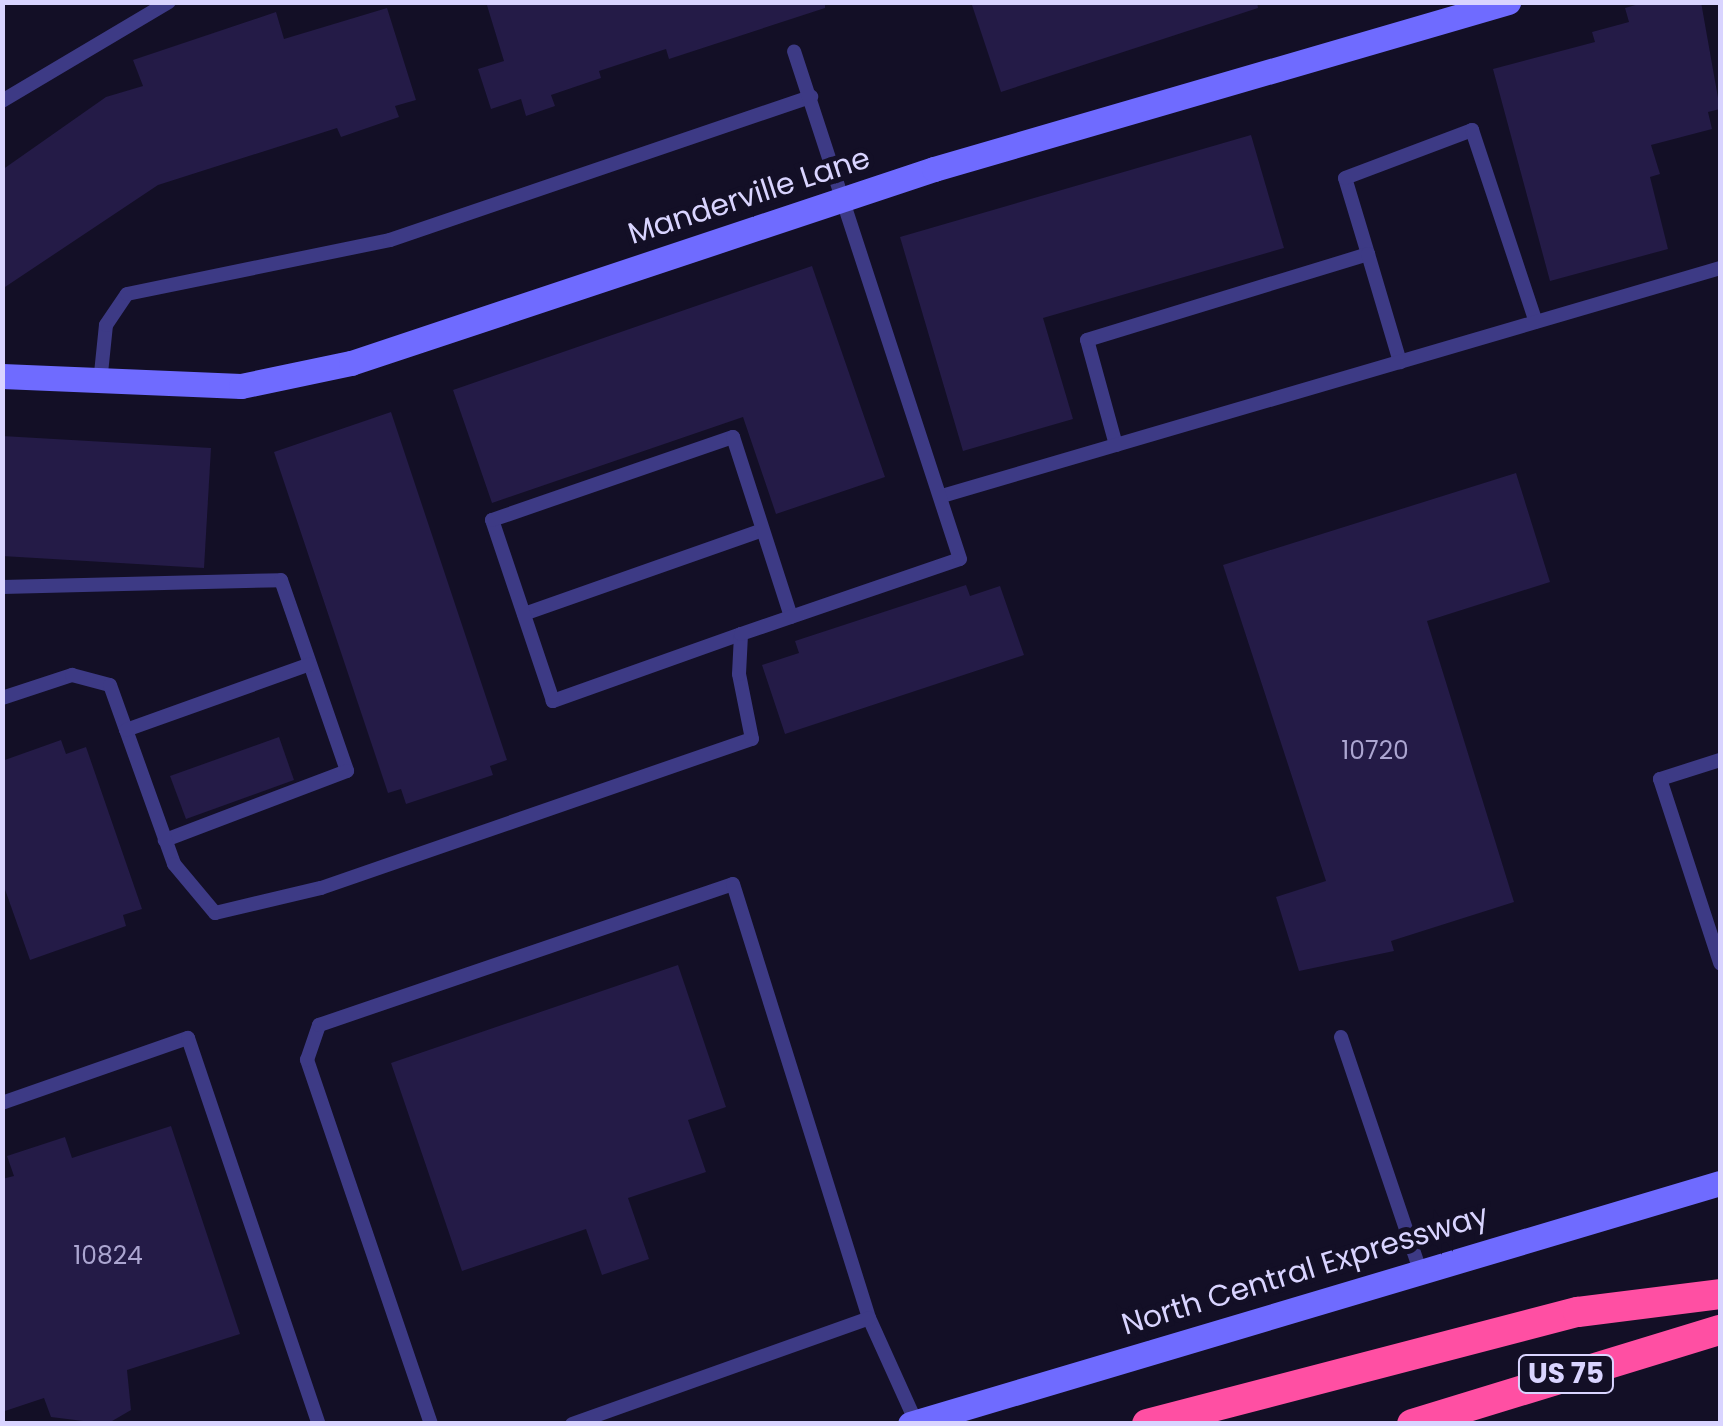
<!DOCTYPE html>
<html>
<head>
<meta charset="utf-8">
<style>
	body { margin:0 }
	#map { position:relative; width:1723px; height:1426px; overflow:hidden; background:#130f26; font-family:Poppins,sans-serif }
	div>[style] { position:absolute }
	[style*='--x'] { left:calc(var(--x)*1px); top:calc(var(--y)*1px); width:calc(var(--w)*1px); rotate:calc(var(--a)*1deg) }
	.building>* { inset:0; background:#241b47 }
	.lane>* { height:14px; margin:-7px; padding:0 7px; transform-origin:7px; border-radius:7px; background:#3d3a85 }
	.secondary>* { height:25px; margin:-12.5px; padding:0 12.5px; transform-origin:12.5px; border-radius:12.5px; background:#6f6bff }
	.highway>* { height:30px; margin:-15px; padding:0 15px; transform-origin:15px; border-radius:15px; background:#ff4fa3 }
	span { translate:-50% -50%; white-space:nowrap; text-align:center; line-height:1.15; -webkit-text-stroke:10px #130f26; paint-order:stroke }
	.number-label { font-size:25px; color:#aca6d1 }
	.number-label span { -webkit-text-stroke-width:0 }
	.shield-label span { padding:2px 8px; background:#130f26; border:2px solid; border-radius:8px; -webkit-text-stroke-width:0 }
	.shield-label { font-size:28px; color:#d9d4ff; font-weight:700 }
	.street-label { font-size:30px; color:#d9d4ff }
	.frame { position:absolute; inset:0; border:5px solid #d9d4ff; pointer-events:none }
</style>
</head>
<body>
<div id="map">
	<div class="building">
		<i style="clip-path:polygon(486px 2px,825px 2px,825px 8px,669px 59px,666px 49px,599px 71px,601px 78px,551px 95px,555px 106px,526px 116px,521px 99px,491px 109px,478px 69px,504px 61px)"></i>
		<i style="clip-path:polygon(971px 2px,1257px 2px,1258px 8px,1001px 92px)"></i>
		<i style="clip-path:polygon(1646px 2px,1701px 2px,1720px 109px,1708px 112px,1712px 129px,1651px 145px,1660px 174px,1650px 177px,1668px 249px,1550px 281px,1493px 69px,1595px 42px,1592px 32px,1629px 22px,1625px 8px)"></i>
		<i style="clip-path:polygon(387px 8px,416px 100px,395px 106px,399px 117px,341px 137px,337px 128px,158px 185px,2px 289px,2px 170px,106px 97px,143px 86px,133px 60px,276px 12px,284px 39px)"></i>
		<i style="clip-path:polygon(1251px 135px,1284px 248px,1043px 318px,1073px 419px,963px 451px,900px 237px)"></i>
		<i style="clip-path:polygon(812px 266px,885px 477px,776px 514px,743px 417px,492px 503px,453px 390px)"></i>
		<i style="clip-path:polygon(391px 412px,507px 760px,490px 766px,493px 775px,406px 804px,401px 789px,388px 793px,274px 452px)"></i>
		<i style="clip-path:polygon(2px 436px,211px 448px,204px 568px,2px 556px)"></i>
		<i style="clip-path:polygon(1516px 473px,1550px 582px,1427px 621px,1514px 902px,1391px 941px,1394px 951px,1299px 971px,1276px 897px,1326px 881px,1223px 565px)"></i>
		<i style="clip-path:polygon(966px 585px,970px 596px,1000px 586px,1024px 655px,785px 734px,762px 665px,799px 653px,795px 641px)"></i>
		<i style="clip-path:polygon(279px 737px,294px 780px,186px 819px,170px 776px)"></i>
		<i style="clip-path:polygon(61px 740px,66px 754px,86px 747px,142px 909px,123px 915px,126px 926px,30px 960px,2px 881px,2px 761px)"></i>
		<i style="clip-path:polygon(678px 965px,726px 1107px,688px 1120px,706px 1172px,628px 1198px,649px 1259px,602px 1275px,586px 1229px,462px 1271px,391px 1063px)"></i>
		<i style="clip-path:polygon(171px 1126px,240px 1334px,127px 1370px,131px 1410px,107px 1424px,51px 1417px,44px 1398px,2px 1412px,2px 1179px,14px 1176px,7px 1156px,65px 1137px,72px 1158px)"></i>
	</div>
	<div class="lane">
		<i style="--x:2;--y:101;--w:194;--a:-30.7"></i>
		<i style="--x:1368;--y:254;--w:79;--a:-106.8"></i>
		<i style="--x:1345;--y:178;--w:136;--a:-20.7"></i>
		<i style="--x:1472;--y:130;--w:202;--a:71.6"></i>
		<i style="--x:100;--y:383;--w:58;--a:-84.1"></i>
		<i style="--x:106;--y:325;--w:37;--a:-56"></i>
		<i style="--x:127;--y:294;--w:268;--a:-11.6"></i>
		<i style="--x:390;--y:240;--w:445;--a:-18.8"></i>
		<i style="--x:1116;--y:445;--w:109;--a:-105.4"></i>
		<i style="--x:1087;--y:340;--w:294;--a:-17"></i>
		<i style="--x:1368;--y:254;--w:113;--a:73.5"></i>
		<i style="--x:942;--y:496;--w:811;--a:-16.33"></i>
		<i style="--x:2;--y:587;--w:279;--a:-1.4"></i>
		<i style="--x:281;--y:580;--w:202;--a:70.9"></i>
		<i style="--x:347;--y:771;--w:195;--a:159.2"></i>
		<i style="--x:524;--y:614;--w:252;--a:-19.4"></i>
		<i style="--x:741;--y:634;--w:200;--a:160.4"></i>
		<i style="--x:553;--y:701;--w:191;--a:-108.6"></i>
		<i style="--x:492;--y:520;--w:255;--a:-19"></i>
		<i style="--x:733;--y:437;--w:189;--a:72.1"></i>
		<i style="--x:2;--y:698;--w:74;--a:-18.2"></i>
		<i style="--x:72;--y:675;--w:39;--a:15"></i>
		<i style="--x:110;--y:685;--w:190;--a:70.3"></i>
		<i style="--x:174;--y:864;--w:64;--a:50.1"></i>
		<i style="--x:215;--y:913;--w:109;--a:-13.3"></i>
		<i style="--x:321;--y:888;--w:456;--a:-19.1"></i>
		<i style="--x:752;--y:739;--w:66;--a:-101.3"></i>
		<i style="--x:739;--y:674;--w:40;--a:-87.1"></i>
		<i style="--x:741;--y:634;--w:231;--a:-18.9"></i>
		<i style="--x:960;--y:559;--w:534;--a:-108.1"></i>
		<i style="--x:126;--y:730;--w:195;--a:-19.7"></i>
		<i style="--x:1720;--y:760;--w:63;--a:162.4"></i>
		<i style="--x:1660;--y:779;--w:194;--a:71.9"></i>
		<i style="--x:1341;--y:1037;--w:246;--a:71.3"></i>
		<i style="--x:2;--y:1103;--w:197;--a:-19.3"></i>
		<i style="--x:188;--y:1038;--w:408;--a:71.3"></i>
		<i style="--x:431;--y:1424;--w:385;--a:-108.8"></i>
		<i style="--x:307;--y:1060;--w:37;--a:-71"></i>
		<i style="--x:319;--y:1025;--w:437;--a:-18.8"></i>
		<i style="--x:733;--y:884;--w:455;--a:72.6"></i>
		<i style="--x:869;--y:1318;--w:114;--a:65.7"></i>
		<i style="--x:572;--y:1424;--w:315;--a:-19.6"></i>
	</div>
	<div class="secondary">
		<i style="--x:2;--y:376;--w:239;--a:2.4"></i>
		<i style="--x:241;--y:386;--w:112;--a:-11.8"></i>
		<i style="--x:351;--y:363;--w:614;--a:-18.41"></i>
		<i style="--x:934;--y:169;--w:598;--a:-16.22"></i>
		<i style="--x:910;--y:1424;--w:845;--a:-16.57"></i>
	</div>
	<div class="highway">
		<i style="--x:1147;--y:1424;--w:445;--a:-14.6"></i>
		<i style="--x:1578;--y:1312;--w:143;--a:-7.2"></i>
		<i style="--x:1412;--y:1424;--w:322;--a:-17"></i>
	</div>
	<div class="number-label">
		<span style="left:1375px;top:751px">10720</span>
		<span style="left:108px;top:1256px">10824</span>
	</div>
	<div class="shield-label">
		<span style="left:1566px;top:1374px">US 75</span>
	</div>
	<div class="street-label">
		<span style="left:749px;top:196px;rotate:-18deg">Manderville Lane</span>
		<span style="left:1305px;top:1270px;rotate:-17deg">North Central Expressway</span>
	</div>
	<div class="frame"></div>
</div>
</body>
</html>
